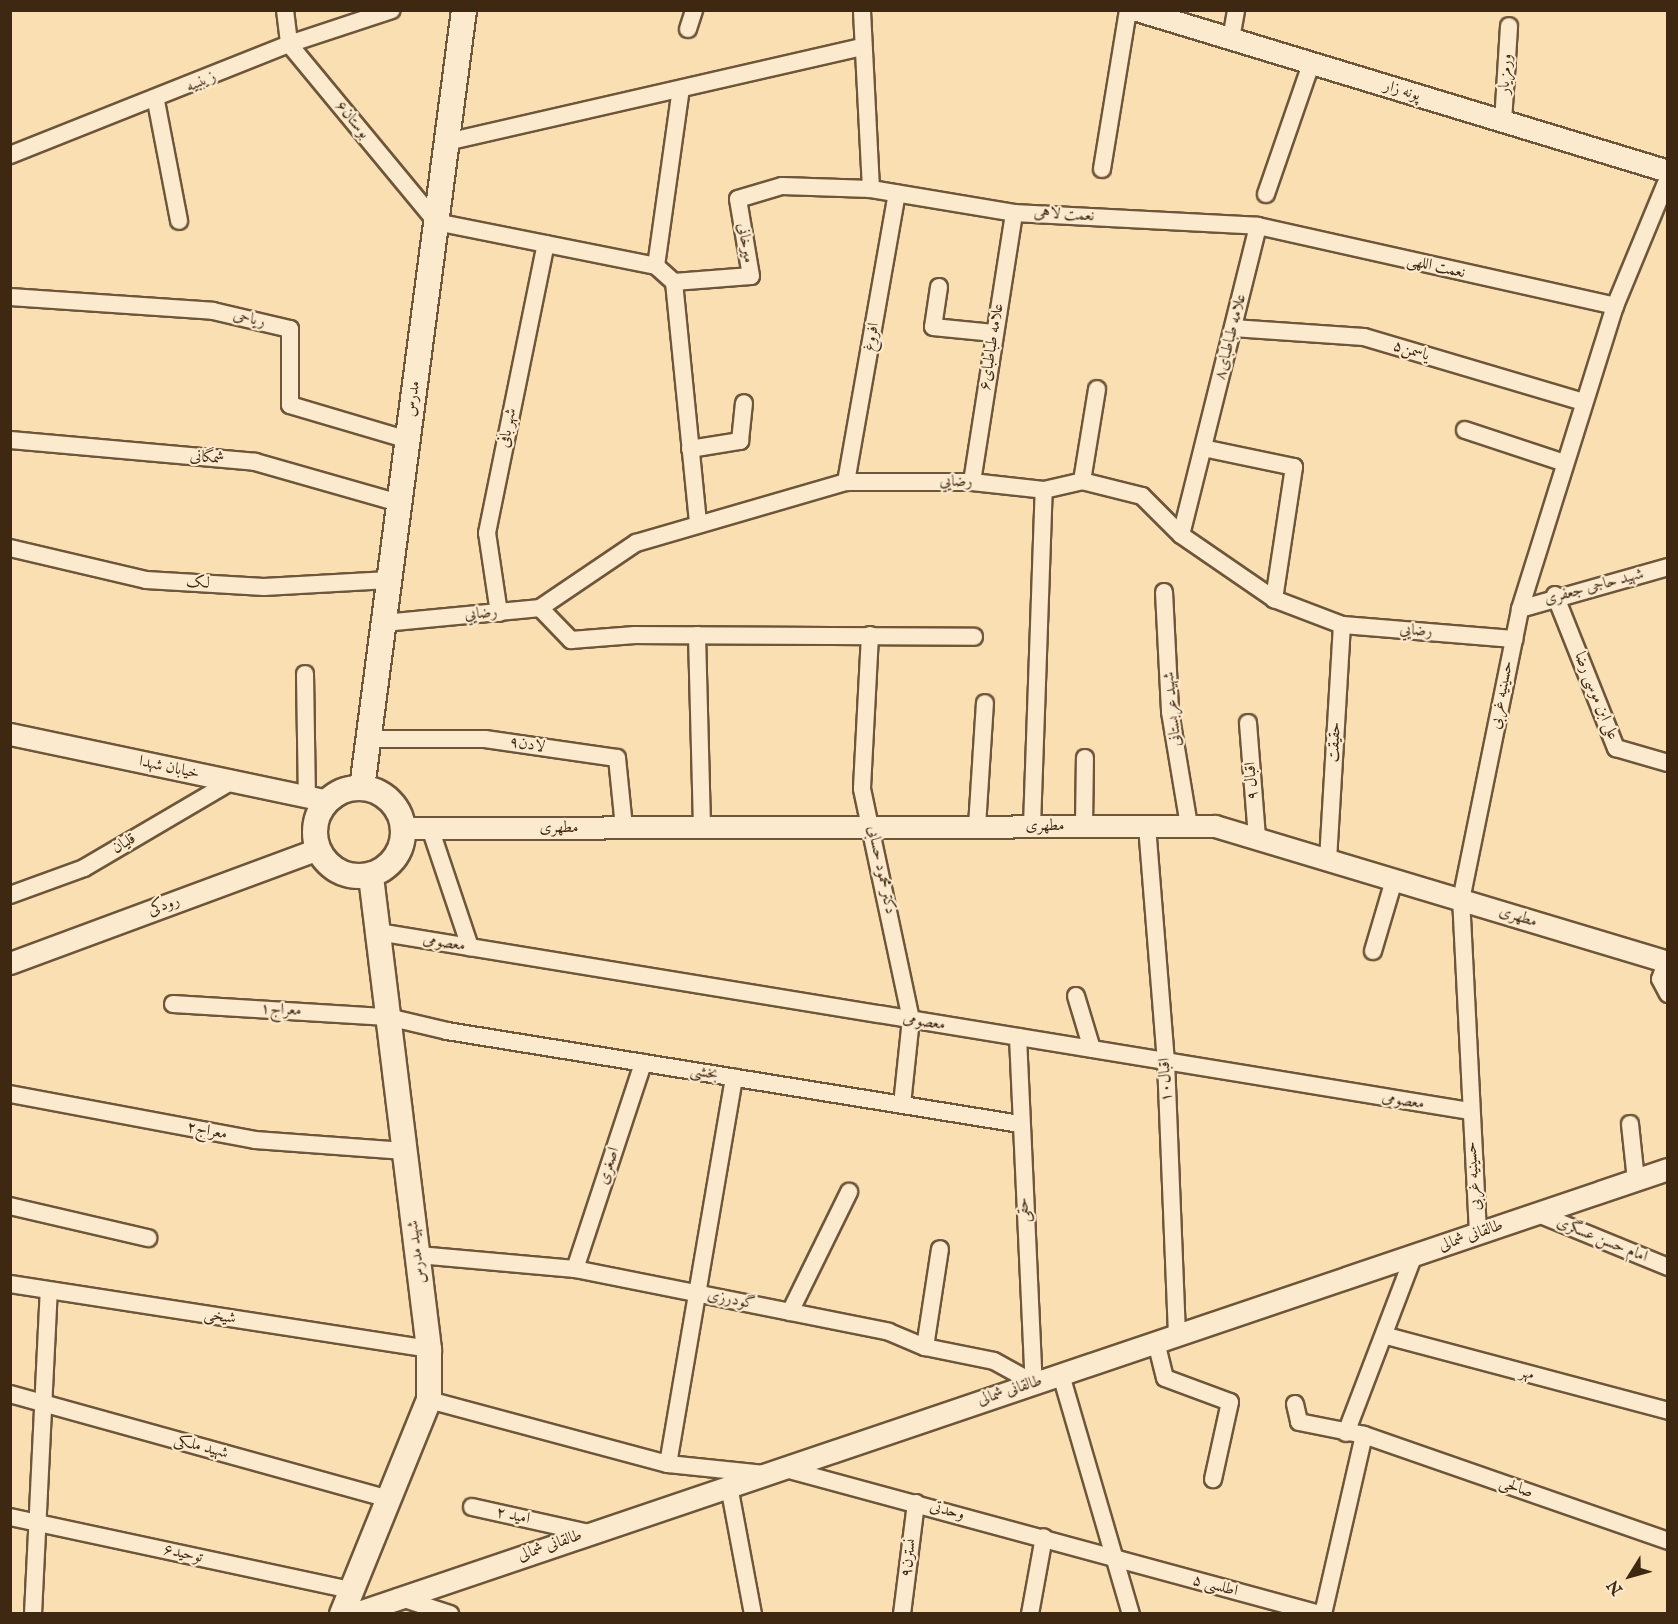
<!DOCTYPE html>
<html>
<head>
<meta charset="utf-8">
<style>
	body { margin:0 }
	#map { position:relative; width:1678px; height:1624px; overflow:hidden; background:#fadfb3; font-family:"IM FELL English",Amiri,serif }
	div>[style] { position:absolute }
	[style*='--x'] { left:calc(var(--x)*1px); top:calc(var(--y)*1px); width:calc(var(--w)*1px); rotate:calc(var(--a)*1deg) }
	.roads { filter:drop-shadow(2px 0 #6e563a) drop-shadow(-2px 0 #6e563a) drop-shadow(0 2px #6e563a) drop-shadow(0 -2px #6e563a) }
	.minor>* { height:16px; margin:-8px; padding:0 8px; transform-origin:8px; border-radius:8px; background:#fceace }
	.tertiary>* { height:21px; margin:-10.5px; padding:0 10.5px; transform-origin:10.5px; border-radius:10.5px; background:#fceace }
	.secondary>* { height:24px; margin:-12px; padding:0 12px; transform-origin:12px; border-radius:12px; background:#fceace }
	.secondary>.ring { margin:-12px; padding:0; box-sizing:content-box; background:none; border:24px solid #fceace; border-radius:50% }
	span { translate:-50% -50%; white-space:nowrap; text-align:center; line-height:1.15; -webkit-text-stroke:4.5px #fceace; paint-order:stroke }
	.street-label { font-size:16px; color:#3f2811 }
	.frame { position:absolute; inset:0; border:12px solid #3f2811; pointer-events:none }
	.north { position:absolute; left:1600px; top:1546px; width:60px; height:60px; -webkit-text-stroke:4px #fceace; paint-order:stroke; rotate:233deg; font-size:16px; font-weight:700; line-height:24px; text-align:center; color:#3f2811 }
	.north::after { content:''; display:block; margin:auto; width:21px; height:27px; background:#3f2811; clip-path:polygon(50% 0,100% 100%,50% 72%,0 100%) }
</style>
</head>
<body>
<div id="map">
	<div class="roads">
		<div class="minor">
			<i style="--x:285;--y:10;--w:34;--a:83"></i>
			<i style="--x:289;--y:44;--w:231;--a:50.4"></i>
			<i style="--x:436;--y:222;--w:224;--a:11.3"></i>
			<i style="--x:656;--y:266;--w:24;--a:42"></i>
			<i style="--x:674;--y:282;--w:77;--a:-4.5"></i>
			<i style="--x:751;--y:276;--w:78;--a:-99.6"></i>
			<i style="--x:738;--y:199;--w:46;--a:-16.5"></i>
			<i style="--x:782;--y:186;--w:89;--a:1.9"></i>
			<i style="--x:871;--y:189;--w:179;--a:-92.9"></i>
			<i style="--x:688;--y:29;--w:20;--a:-72"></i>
			<i style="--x:1231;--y:39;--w:29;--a:-80"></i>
			<i style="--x:156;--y:101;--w:122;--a:79.1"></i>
			<i style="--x:1503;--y:122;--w:96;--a:-86.4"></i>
			<i style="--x:447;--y:142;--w:427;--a:-12.9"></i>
			<i style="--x:10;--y:155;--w:300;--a:-21.7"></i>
			<i style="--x:289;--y:44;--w:108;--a:-18.3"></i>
			<i style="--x:1102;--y:169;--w:161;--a:-80.7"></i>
			<i style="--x:871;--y:189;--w:145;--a:9.5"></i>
			<i style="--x:1014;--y:213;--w:244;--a:3"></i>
			<i style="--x:1258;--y:226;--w:366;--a:12.6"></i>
			<i style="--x:1266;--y:194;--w:138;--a:-70.9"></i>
			<i style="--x:656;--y:266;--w:179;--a:-82"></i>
			<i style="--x:674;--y:282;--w:243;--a:84.3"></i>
			<i style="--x:939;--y:287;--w:40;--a:98.5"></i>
			<i style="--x:933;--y:327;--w:61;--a:5.6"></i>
			<i style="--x:10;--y:297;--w:203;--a:3.9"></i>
			<i style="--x:213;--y:311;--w:79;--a:13.2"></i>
			<i style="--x:290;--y:329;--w:76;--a:90"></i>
			<i style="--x:290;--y:405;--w:123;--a:16.5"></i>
			<i style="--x:1233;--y:328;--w:131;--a:3.9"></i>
			<i style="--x:1364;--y:337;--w:228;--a:16.5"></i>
			<i style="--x:1465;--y:430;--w:105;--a:18.3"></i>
			<i style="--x:10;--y:440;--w:246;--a:5.1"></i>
			<i style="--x:255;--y:462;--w:150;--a:15.9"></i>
			<i style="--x:1203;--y:448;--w:93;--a:11.8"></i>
			<i style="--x:1294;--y:467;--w:134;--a:98.6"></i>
			<i style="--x:690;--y:449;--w:51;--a:-9.1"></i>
			<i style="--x:740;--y:441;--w:38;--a:-84"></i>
			<i style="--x:1082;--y:481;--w:93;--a:-80.7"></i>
			<i style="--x:846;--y:482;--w:293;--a:-80"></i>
			<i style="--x:972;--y:482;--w:272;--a:-81.1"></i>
			<i style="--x:1181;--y:535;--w:318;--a:-76"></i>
			<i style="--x:10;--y:548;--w:140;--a:13.2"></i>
			<i style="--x:146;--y:580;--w:118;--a:3.4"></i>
			<i style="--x:264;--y:587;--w:125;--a:-3.2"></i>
			<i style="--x:1164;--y:592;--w:120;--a:87.1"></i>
			<i style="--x:1170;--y:712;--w:116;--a:80.5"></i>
			<i style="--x:1555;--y:595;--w:165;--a:68.3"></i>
			<i style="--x:1616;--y:748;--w:54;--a:16.1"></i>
			<i style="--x:540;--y:608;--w:45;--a:45.9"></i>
			<i style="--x:571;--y:640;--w:64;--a:-4.5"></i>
			<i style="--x:635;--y:635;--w:339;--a:0.3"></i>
			<i style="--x:1520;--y:609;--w:154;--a:-15.8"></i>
			<i style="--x:499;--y:613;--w:81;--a:-98.5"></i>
			<i style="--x:487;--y:533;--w:295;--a:-78.5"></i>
			<i style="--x:384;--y:623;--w:157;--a:-5.5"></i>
			<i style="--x:540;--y:608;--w:116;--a:-34.1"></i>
			<i style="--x:636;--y:543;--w:219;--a:-16.2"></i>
			<i style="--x:846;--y:482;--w:126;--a:0"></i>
			<i style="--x:972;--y:482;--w:72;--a:6.3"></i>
			<i style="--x:1044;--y:490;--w:39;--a:-13"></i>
			<i style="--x:1082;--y:481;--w:62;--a:14"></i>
			<i style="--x:1142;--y:496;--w:55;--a:45"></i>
			<i style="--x:1181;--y:535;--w:113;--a:34.5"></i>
			<i style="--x:1274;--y:599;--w:73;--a:20.9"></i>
			<i style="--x:1342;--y:625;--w:173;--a:4.7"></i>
			<i style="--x:697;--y:635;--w:192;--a:88.5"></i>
			<i style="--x:870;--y:635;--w:154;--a:93"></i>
			<i style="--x:862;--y:789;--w:235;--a:78"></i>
			<i style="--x:911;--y:1019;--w:86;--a:96"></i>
			<i style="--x:305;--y:674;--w:123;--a:89.1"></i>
			<i style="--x:1248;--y:723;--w:115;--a:85.5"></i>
			<i style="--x:368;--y:739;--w:117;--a:0"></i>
			<i style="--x:485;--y:739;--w:133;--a:8.2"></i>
			<i style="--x:617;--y:758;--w:69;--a:84.2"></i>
			<i style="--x:977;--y:826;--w:123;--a:-86.3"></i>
			<i style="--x:1032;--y:826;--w:336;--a:-88"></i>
			<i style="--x:1084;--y:826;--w:68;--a:-89.2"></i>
			<i style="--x:1147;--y:826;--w:236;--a:85.4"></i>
			<i style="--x:1166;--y:1061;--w:274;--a:87.7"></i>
			<i style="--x:430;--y:828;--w:126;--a:71.4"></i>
			<i style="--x:1328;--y:860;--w:235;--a:-86.6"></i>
			<i style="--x:10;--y:895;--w:79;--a:-20"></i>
			<i style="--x:84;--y:868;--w:172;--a:-30.4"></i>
			<i style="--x:378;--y:932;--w:1107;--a:9.31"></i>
			<i style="--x:1373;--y:951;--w:74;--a:-73.5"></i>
			<i style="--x:1666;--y:962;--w:18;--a:109"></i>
			<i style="--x:1660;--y:979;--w:17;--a:62"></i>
			<i style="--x:1076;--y:996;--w:55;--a:73.2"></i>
			<i style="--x:173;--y:1004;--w:215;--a:3.5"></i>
			<i style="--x:388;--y:1017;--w:61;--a:13.3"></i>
			<i style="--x:447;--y:1031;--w:580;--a:9.22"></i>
			<i style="--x:1018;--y:1037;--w:346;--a:87.4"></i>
			<i style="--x:10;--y:1094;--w:249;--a:10.6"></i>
			<i style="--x:255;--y:1140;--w:150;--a:4.2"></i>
			<i style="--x:1630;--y:1124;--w:56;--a:83.9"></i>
			<i style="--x:10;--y:1206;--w:142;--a:13.1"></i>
			<i style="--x:1536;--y:1213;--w:143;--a:22.2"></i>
			<i style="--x:1478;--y:1233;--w:333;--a:-92.9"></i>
			<i style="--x:1461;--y:900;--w:297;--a:-78.5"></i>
			<i style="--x:1520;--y:609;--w:318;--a:-72.6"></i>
			<i style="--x:1615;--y:306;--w:139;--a:-67.5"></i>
			<i style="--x:418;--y:1255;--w:158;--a:5.1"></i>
			<i style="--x:575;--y:1269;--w:320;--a:11.3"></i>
			<i style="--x:889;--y:1332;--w:39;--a:23"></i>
			<i style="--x:925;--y:1347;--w:70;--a:11.5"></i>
			<i style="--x:994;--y:1361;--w:46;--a:28.8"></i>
			<i style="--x:575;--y:1269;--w:217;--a:-71.7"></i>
			<i style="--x:10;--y:1284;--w:424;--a:8.8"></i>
			<i style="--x:790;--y:1312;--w:134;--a:-63.8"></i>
			<i style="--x:1387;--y:1336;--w:291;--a:14.9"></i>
			<i style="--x:1156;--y:1342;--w:37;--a:76"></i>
			<i style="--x:1165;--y:1378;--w:69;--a:20.3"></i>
			<i style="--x:1230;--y:1402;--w:79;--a:102.4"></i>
			<i style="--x:925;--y:1347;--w:99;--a:-81.3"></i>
			<i style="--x:1061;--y:1375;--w:249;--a:73.7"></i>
			<i style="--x:10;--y:1394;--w:396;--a:15.5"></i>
			<i style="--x:429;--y:1400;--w:247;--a:15"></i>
			<i style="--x:668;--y:1464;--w:97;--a:5.9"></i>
			<i style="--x:1295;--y:1404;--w:18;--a:77"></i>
			<i style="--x:1299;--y:1422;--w:66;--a:11.3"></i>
			<i style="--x:1364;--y:1435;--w:184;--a:102.9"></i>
			<i style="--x:1346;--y:1433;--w:191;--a:-69.1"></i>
			<i style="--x:1364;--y:1435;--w:322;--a:19.2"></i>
			<i style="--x:668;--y:1464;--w:392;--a:-80.3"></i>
			<i style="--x:782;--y:1468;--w:557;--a:15.18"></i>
			<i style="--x:729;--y:1486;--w:130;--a:79.4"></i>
			<i style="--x:472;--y:1507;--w:120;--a:12.5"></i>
			<i style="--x:10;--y:1517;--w:353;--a:12.1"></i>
			<i style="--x:398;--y:1597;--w:55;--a:18.1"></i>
			<i style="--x:33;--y:1614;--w:322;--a:-87.2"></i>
			<i style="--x:902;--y:1614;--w:112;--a:-82.8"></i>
			<i style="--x:1030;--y:1614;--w:78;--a:-79.7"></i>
		</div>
		<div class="tertiary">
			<i style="--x:1137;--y:10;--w:555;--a:16.87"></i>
			<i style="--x:10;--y:734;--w:324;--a:11.9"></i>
			<i style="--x:403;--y:828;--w:812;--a:-0.14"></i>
			<i style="--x:1215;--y:826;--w:473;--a:16.7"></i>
			<i style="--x:10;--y:963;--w:328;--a:-20.3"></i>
			<i style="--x:353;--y:1614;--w:1388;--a:-18.7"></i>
		</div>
		<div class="secondary">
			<i class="ring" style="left:315px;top:788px;width:64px;height:64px"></i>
			<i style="--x:362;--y:788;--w:785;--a:-82.53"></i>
			<i style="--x:342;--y:1614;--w:231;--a:-67.9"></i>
			<i style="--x:429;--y:1400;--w:51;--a:-90"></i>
			<i style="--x:429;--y:1349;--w:478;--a:-97"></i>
		</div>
	</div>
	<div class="street-label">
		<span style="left:1506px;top:74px;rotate:-86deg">ورمزیار</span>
		<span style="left:201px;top:82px;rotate:-23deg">زینبیه</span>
		<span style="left:1402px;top:91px;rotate:17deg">پونه زار</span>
		<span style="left:352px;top:120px;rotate:50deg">بوستان۶</span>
		<span style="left:1064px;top:215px;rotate:3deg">نعمت لاهی</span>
		<span style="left:745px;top:243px;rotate:80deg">میرخانی</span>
		<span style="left:1436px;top:267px;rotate:13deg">نعمت اللهی</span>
		<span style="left:249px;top:319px;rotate:13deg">ریاحی</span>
		<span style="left:872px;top:337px;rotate:-80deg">افروغ</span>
		<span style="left:1231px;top:337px;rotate:-76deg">علامه طباطبای۸</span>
		<span style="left:992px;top:347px;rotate:-81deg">علامه طباطبای۶</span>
		<span style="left:1411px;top:351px;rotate:17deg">یاسمن۵</span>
		<span style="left:413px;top:399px;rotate:-82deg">مدرس</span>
		<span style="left:508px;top:428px;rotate:-79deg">شهر بافی</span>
		<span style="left:207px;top:458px;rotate:5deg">شمگانی</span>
		<span style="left:956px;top:482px;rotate:1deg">رضایي</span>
		<span style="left:198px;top:583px;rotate:4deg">لک</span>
		<span style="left:1594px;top:587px;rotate:-15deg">شهید حاجی جعفری</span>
		<span style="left:481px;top:614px;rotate:-5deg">رضایي</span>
		<span style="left:1416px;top:631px;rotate:4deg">رضایي</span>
		<span style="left:1502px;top:695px;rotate:-79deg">حسینیه غربی</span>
		<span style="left:1596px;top:696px;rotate:68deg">علی ابن موسی رضا</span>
		<span style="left:1173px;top:709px;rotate:-96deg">شهید عربستانی</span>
		<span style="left:1335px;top:742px;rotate:-87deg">حقیقت</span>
		<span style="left:527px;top:745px;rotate:9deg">لادن۹</span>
		<span style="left:169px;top:768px;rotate:12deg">خیابان شهدا</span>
		<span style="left:1252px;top:781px;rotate:-94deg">اقبال ۹</span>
		<span style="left:1045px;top:826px">مطهری</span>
		<span style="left:559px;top:828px">مطهری</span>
		<span style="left:124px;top:844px;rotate:-31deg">قلیان</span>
		<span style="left:881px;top:870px;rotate:78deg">دکتر محمود حسابی</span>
		<span style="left:164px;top:906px;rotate:-20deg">رودکی</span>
		<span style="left:1518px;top:917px;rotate:17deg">مطهری</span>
		<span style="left:444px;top:943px;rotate:9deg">معصومی</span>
		<span style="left:281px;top:1010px;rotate:3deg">معراج۱</span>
		<span style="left:924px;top:1022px;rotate:9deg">معصومی</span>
		<span style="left:704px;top:1073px;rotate:9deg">بخشی</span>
		<span style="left:1166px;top:1080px;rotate:-93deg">اقبال۱۰</span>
		<span style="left:1403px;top:1101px;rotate:9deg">معصومی</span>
		<span style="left:207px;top:1131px;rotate:11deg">معراج۲</span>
		<span style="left:609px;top:1166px;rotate:-72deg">اصغری</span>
		<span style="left:1474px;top:1176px;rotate:-94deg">حسینیه غربی</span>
		<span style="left:1024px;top:1210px;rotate:-93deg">حقی</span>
		<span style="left:1471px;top:1236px;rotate:-19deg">طالقانی شمالی</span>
		<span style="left:1602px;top:1240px;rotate:22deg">امام حسن عسگری</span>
		<span style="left:417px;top:1252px;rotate:-97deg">شهید مدرس</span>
		<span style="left:731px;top:1300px;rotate:11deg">گودرزی</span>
		<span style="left:220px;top:1317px;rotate:9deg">شیخی</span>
		<span style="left:1527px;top:1374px;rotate:15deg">مهر</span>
		<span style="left:1010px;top:1391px;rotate:-18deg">طالقانی شمالی</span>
		<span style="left:201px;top:1447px;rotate:15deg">شهید ملکی</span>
		<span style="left:1516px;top:1488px;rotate:19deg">صالحی</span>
		<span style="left:947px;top:1511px;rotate:15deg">وحدتی</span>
		<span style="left:513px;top:1516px;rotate:12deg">امید ۲</span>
		<span style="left:550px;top:1546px;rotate:-19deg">طالقانی شمالی</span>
		<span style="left:183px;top:1554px;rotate:12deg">توحید۶</span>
		<span style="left:909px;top:1558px;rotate:-83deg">نسترن۹</span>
		<span style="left:1215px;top:1586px;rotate:15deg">اطلسی ۵</span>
	</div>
	<div class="frame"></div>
	<div class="north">N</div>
</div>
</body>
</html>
